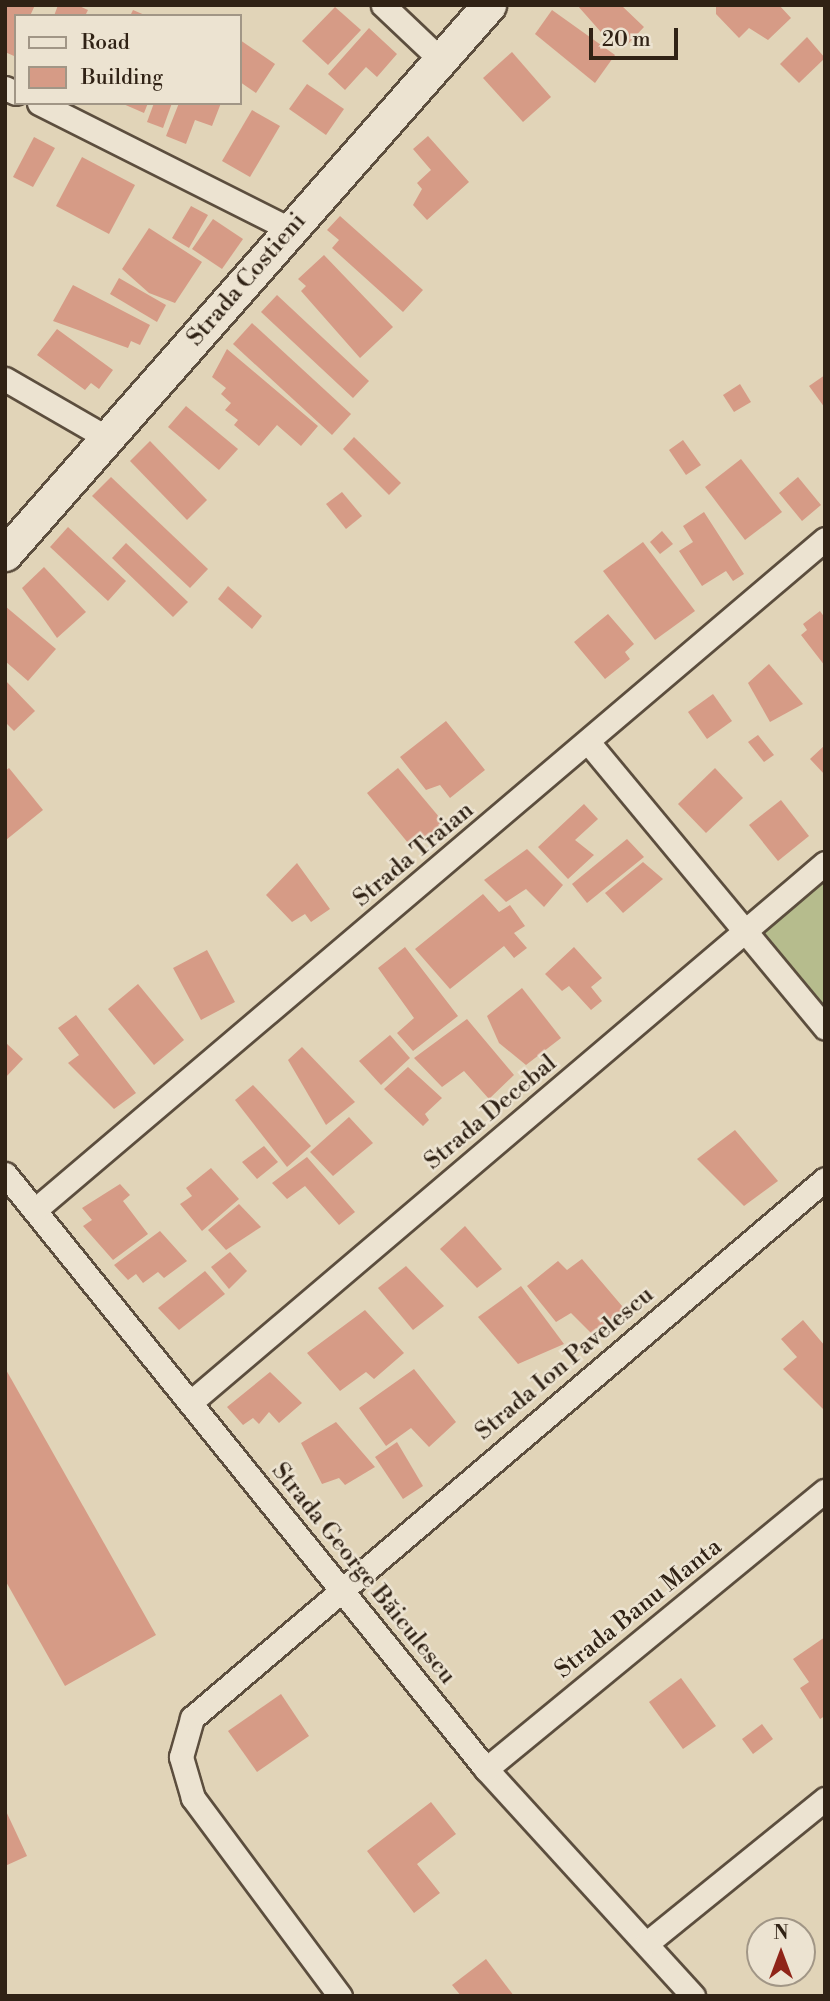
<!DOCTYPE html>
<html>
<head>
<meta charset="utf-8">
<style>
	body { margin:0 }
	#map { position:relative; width:830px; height:2001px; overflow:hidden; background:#e1d4b8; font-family:"Libre Bodoni",serif }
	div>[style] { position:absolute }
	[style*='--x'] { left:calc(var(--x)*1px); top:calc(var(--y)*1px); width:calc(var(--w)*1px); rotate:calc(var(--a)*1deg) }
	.green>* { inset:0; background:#b6bc8d }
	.building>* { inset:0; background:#d69b86 }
	.roads { filter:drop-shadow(2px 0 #5c4e3e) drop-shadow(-2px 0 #5c4e3e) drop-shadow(0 2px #5c4e3e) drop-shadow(0 -2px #5c4e3e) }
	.street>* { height:23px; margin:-11.5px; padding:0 11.5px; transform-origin:11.5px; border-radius:11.5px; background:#ece3d1 }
	.secondary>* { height:33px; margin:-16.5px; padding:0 16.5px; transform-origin:16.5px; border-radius:16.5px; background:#ece3d1 }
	span { translate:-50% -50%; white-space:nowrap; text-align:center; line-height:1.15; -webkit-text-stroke:5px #ece3d1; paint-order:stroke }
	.street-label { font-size:24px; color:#302215 }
	.frame { position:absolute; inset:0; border:7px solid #302215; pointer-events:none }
	.legend { position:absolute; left:14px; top:14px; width:228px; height:91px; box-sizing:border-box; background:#ece3d1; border:2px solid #a19686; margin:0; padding:9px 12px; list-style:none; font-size:21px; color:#302215 }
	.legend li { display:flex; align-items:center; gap:14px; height:35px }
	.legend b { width:35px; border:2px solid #a19686 }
	.north { position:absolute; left:746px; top:1917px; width:70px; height:70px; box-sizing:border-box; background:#ece3d1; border:2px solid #a19686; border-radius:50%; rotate:0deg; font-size:19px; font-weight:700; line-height:28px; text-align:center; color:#302215 }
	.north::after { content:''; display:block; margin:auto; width:24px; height:32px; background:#8f2418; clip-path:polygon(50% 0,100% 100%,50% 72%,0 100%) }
	.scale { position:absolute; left:589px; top:28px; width:89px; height:32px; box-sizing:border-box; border:4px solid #302215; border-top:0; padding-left:9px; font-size:21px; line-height:24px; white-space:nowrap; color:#302215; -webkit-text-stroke:5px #ece3d1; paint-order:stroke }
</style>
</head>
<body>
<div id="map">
	<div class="green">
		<i style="clip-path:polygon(825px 870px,825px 1022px,754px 930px)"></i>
	</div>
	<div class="building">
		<i style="clip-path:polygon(5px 5px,35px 5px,30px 16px,16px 16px,14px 56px,5px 52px)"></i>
		<i style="clip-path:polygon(58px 5px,77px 5px,88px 10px,85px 16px,54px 16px)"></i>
		<i style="clip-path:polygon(577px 5px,621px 5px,644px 27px,624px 48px,612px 36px,608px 40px)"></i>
		<i style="clip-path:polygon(716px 5px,779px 5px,791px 18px,768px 40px,749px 28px,739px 38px,716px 14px)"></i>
		<i style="clip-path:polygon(335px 7px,361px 30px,328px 65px,302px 41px)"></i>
		<i style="clip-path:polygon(133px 10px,147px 16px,130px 16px)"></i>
		<i style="clip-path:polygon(552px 10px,615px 55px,595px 83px,535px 34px)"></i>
		<i style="clip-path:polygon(369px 28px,397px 54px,377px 77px,366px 67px,345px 90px,328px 74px)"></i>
		<i style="clip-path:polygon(807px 37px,825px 58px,799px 83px,780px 64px)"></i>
		<i style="clip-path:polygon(240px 40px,275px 64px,256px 93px,240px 82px)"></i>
		<i style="clip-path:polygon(512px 52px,551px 97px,523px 122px,483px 78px)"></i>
		<i style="clip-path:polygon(307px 84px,344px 109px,326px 135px,289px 109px)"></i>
		<i style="clip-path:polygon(121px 103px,148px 103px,144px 113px)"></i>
		<i style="clip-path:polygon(154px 103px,172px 103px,163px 128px,147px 122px)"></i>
		<i style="clip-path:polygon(179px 103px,221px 103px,212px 126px,195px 120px,186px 144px,166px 136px)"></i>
		<i style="clip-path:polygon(252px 110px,280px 126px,250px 177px,222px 161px)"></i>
		<i style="clip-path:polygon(428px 136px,469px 182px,427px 220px,413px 205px,422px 189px,417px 183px,431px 170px,413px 149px)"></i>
		<i style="clip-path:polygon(34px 137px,55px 148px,33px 187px,13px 177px)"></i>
		<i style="clip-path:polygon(82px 157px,135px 185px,109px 234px,56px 206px)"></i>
		<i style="clip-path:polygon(191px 206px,208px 215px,189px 248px,172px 238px)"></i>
		<i style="clip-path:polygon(340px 216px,423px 290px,403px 312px,332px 248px,339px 240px,327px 230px)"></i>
		<i style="clip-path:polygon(213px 219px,243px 239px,222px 269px,192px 249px)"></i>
		<i style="clip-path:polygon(149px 228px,202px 262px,175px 303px,149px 293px,122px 269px)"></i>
		<i style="clip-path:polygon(324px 255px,393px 327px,360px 358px,301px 291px,306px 286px,298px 279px)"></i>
		<i style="clip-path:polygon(119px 278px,166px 305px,157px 322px,110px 294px)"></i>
		<i style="clip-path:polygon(73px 285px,150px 325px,140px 345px,131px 341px,128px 348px,53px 321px)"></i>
		<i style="clip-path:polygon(277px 295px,369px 381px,353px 398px,261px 312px)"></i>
		<i style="clip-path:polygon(252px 323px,351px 414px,332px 435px,233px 344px)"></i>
		<i style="clip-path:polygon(57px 329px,113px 370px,99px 389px,91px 383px,85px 390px,37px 355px)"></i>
		<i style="clip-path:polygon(227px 349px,318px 426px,301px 446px,277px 425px,259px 446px,234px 425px,238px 420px,225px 410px,231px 403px,221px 394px,226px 388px,212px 377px)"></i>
		<i style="clip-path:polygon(825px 375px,825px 408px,809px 386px)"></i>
		<i style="clip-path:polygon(740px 384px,751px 402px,734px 412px,723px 395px)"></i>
		<i style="clip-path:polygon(186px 406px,238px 449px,219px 470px,168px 427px)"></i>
		<i style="clip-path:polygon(354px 437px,401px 483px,389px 495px,343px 449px)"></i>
		<i style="clip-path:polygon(683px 440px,701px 465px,686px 475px,669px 450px)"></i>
		<i style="clip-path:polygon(150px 441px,207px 500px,187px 520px,130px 461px)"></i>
		<i style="clip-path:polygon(741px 459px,782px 512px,745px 540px,705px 487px)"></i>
		<i style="clip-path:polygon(111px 477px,208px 569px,190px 588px,92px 496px)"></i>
		<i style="clip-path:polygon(798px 477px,821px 505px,802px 521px,779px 493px)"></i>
		<i style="clip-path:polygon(342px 492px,362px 516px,346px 529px,326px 504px)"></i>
		<i style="clip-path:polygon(704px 512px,744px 574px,733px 581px,726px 571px,702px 586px,679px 551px,693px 542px,683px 526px)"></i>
		<i style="clip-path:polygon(68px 527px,126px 581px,108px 601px,50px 547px)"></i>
		<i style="clip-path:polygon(662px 531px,673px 544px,660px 554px,650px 542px)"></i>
		<i style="clip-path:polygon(643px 542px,695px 611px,655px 640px,603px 571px)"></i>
		<i style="clip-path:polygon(126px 543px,188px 602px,173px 617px,112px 558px)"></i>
		<i style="clip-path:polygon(44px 567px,86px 612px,57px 638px,22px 588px)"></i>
		<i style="clip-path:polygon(228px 586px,262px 616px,252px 629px,218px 599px)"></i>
		<i style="clip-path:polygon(5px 606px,56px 649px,28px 681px,5px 661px)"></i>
		<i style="clip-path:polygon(820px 611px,825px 618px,825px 666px,801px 635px,807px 630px,803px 624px)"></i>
		<i style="clip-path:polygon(608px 614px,634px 644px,625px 652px,630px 659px,605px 679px,574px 642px)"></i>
		<i style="clip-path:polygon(769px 664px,803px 704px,770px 722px,748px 683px)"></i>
		<i style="clip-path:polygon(5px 680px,35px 711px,14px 731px,5px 722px)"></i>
		<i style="clip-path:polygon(713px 694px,732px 721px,707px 739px,688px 712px)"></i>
		<i style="clip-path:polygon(446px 721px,485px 770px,450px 798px,440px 785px,426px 790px,400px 757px)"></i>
		<i style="clip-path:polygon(758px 735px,774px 755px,764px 762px,748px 742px)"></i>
		<i style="clip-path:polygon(825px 745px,825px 775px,810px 759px)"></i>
		<i style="clip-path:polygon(9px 768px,43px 810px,6px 840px,5px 771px)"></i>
		<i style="clip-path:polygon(398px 768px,445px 824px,413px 849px,367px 793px)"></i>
		<i style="clip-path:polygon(715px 768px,743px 798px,706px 833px,678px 804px)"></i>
		<i style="clip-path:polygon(781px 800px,809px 836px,778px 861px,749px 825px)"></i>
		<i style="clip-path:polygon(584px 804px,598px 819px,575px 840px,594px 855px,568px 879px,538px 847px)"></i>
		<i style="clip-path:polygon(627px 839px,644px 857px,587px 903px,572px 884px)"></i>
		<i style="clip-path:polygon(527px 849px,563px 885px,544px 907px,526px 889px,506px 902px,484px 880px)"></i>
		<i style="clip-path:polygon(643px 862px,663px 879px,623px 913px,605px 893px)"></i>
		<i style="clip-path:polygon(297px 863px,330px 909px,311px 922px,305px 914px,292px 922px,266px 895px)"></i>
		<i style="clip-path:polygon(483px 894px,499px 912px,510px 905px,525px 926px,514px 933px,527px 948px,514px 958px,504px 946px,450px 989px,415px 949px)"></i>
		<i style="clip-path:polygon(405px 947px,458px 1016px,413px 1051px,397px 1033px,414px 1018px,378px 968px)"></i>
		<i style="clip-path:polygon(574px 947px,602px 978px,591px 987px,602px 1001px,591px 1010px,569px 986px,562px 991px,545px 974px)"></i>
		<i style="clip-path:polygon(207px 950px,235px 1002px,201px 1020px,173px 968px)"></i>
		<i style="clip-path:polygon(138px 984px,184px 1040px,154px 1065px,108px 1009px)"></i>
		<i style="clip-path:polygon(522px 988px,561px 1038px,526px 1065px,499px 1043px,487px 1016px)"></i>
		<i style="clip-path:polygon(76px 1015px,136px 1093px,114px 1109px,68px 1063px,79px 1055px,58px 1028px)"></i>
		<i style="clip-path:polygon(467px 1019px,514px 1075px,489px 1099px,464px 1071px,442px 1087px,414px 1058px)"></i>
		<i style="clip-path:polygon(390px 1035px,410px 1058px,381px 1085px,359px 1061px)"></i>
		<i style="clip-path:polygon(5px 1042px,23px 1059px,5px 1078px)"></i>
		<i style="clip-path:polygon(302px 1047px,355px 1102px,326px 1125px,288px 1060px)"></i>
		<i style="clip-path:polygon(408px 1067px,442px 1098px,425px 1114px,429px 1120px,423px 1126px,384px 1089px)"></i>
		<i style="clip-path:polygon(253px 1085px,311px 1146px,287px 1167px,235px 1100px)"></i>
		<i style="clip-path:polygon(349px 1117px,373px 1143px,333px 1176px,310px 1152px)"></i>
		<i style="clip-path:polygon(735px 1130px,778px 1181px,744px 1206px,697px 1159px)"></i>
		<i style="clip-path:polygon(264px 1146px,278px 1162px,257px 1179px,242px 1162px)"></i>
		<i style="clip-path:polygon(307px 1157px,355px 1212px,339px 1225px,305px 1186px,287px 1199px,272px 1183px)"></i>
		<i style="clip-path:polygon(211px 1168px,239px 1199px,202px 1231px,180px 1204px,192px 1196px,186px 1188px)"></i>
		<i style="clip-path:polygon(120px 1184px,130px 1195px,123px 1201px,148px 1234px,113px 1260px,83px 1226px,92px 1220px,82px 1208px)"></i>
		<i style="clip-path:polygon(239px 1204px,261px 1227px,226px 1250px,208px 1230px)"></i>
		<i style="clip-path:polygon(465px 1226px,502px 1269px,477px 1288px,440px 1249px)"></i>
		<i style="clip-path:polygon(160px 1231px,187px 1261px,164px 1278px,158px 1272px,143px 1283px,136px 1274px,128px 1280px,114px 1265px)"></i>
		<i style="clip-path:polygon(230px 1252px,247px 1271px,229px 1289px,211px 1267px)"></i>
		<i style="clip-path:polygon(582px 1259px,628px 1313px,594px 1336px,571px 1313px,556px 1322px,527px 1286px,558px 1261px,567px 1270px)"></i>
		<i style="clip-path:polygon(406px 1266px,444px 1306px,413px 1330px,378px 1288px)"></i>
		<i style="clip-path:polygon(205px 1271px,225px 1294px,179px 1330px,158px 1308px)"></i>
		<i style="clip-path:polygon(521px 1286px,564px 1344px,518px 1364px,478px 1317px)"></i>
		<i style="clip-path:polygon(365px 1310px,404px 1353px,374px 1379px,366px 1372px,340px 1391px,307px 1353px)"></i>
		<i style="clip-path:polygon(803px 1320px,825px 1346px,825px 1411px,783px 1369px,797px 1357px,781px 1339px)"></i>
		<i style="clip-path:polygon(5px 1368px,156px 1635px,65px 1686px,5px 1580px)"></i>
		<i style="clip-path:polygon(414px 1369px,456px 1422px,429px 1447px,411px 1428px,386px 1446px,359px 1408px)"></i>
		<i style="clip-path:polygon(270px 1372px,302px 1403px,279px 1423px,269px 1412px,259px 1424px,253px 1418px,243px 1425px,227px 1407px)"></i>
		<i style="clip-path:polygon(336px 1422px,375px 1467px,345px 1485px,339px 1478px,322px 1484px,301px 1443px)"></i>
		<i style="clip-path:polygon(397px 1442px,423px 1486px,403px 1499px,375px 1457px)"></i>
		<i style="clip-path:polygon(825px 1637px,825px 1716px,820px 1719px,800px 1688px,809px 1682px,793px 1659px)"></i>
		<i style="clip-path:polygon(681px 1678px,716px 1726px,683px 1749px,649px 1702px)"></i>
		<i style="clip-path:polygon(281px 1694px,309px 1736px,257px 1772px,228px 1731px)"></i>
		<i style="clip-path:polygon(762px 1724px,773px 1739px,753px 1754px,742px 1739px)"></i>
		<i style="clip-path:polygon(431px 1802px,456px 1834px,417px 1864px,440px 1893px,414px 1913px,367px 1851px)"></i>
		<i style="clip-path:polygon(5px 1809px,27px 1856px,5px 1866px)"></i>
		<i style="clip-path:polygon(486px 1959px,514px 1996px,461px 1996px,452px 1985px)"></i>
	</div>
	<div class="roads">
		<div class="street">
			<i style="--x:383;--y:5;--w:80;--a:43.5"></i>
			<i style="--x:5;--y:88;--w:12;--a:24"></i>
			<i style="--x:39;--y:103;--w:281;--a:26.7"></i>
			<i style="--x:5;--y:379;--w:120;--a:30"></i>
			<i style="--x:588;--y:742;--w:371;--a:50.3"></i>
			<i style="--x:5;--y:1174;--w:765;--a:51.05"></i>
			<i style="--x:486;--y:1769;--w:307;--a:47.6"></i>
			<i style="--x:36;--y:1209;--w:1035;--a:-40.34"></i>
			<i style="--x:191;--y:1402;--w:832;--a:-40.37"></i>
			<i style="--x:486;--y:1769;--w:438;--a:-39.4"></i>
			<i style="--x:647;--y:1943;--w:229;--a:-39"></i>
			<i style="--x:340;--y:1996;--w:247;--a:-126.6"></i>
			<i style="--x:193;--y:1798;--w:43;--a:-106.3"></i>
			<i style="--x:181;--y:1757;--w:41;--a:-74.2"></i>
			<i style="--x:192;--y:1718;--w:831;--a:-40.41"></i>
		</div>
		<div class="secondary">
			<i style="--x:5;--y:554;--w:732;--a:-48.6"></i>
		</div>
	</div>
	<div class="street-label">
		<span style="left:247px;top:280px;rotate:-49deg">Strada Costieni</span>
		<span style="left:414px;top:855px;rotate:-40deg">Strada Traian</span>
		<span style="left:491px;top:1113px;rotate:-40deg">Strada Decebal</span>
		<span style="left:565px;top:1364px;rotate:-40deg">Strada Ion Pavelescu</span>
		<span style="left:363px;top:1574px;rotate:51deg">Strada George Băiculescu</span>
		<span style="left:639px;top:1609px;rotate:-39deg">Strada Banu Manta</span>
	</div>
	<div class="frame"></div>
	<ul class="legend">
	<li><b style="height:9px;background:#ece3d1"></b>Road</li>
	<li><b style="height:19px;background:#d69b86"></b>Building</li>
	</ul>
	<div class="north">N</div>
	<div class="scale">20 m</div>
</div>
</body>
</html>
